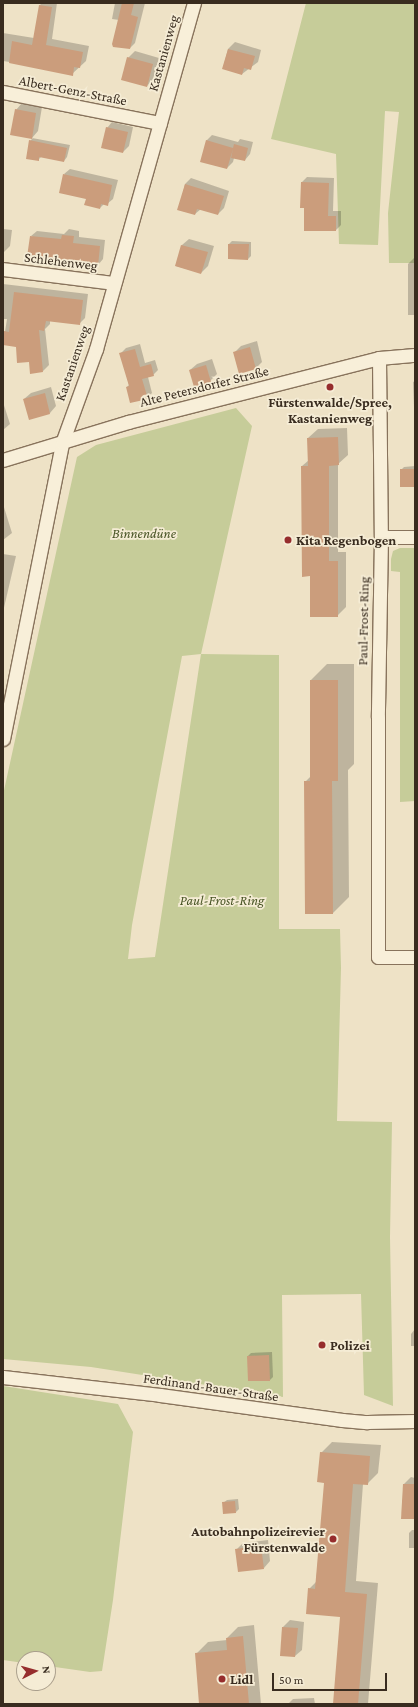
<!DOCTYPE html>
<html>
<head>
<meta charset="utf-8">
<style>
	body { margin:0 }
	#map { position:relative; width:418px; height:1707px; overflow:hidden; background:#eee2c6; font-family:"Crimson Pro",serif }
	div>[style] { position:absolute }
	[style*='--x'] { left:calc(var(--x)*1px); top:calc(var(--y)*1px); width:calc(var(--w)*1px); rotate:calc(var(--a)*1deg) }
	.green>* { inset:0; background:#c6cc99 }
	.shadow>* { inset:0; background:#0003 }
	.building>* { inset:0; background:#cb9d7c }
	.roads { filter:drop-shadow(1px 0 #88735c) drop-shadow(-1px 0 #88735c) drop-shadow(0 1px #88735c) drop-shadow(0 -1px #88735c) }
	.minor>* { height:13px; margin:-6.5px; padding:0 6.5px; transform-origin:6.5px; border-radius:6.5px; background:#f8efd9 }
	.dots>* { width:11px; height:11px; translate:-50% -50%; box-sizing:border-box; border:2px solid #f5ecd5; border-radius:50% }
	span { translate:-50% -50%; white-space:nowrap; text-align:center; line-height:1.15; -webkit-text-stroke:3.5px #f5ecd5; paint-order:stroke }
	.street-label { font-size:14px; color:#392c1f }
	.poi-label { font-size:14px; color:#392c1f; font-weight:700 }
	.left { translate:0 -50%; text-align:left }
	.right { translate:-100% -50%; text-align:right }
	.park-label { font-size:14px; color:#495526; font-style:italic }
	.frame { position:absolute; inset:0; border:4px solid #392c1f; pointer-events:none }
	.north { position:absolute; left:16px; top:1651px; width:40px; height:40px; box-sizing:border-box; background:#f5ecd5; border:1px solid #aa9f8c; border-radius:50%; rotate:84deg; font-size:11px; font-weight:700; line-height:16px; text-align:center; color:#392c1f }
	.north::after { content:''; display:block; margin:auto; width:14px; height:18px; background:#962d2d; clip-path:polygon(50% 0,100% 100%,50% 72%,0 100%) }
	.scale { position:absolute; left:272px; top:1673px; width:115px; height:18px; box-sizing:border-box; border:2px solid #392c1f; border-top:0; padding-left:5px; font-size:12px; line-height:14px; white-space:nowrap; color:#392c1f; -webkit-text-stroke:3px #f5ecd5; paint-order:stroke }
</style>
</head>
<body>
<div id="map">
	<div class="green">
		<i style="clip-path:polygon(306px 3px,415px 3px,415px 263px,389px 263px,388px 213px,399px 112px,385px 111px,378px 245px,339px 244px,336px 154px,271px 139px)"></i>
		<i style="clip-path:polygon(evenodd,236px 408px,252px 426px,201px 654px,279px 655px,279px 929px,340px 929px,341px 968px,337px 1121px,392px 1122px,390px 1237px,393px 1406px,364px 1395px,361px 1294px,282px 1295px,283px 1397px,91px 1367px,3px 1359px,3px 795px,77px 457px,96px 445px,236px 408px,201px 654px,155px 957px,128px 959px,132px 925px,182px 656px,201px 654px)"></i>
		<i style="clip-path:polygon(400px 548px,415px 548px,415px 801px,400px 802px,400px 572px,391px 571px,391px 559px,393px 551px)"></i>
		<i style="clip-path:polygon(3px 1386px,118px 1404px,133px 1432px,113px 1600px,102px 1671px,90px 1672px,48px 1666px,48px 1659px,24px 1659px,24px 1663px,3px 1660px)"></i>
	</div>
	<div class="shadow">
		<i style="clip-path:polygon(42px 3px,57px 3px,52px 39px,89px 46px,86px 61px,72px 74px,48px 68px,3px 61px,3px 33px,34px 38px,40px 5px)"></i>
		<i style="clip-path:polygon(115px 3px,145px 3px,135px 43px,130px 48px,119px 20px,112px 19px)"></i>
		<i style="clip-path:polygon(235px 42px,261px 50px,258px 62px,242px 74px,223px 68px,228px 49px)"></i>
		<i style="clip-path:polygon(135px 51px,159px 58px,153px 79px,147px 86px,128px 58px)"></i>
		<i style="clip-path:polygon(22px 103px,42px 107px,38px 131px,32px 138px,70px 145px,67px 157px,64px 161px,42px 156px,38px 160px,30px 141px,33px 138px,11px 134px,16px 110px)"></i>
		<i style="clip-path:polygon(112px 122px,133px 127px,129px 146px,123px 152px,107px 128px)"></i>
		<i style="clip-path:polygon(212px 135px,238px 142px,240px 139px,253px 142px,250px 154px,245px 160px,234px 158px,233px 162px,227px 168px,206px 141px)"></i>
		<i style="clip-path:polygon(70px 169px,118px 180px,113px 199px,107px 204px,104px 204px,100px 208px,87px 198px,64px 174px)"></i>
		<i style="clip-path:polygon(307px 177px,334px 178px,333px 211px,341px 211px,341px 225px,336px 230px,305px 207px,302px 182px)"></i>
		<i style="clip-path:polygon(191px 178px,229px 191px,224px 208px,218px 214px,201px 209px,195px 214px,179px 210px,185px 184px)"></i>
		<i style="clip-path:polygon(3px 229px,12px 230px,10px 246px,4px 252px)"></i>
		<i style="clip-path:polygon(69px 229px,79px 231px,79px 237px,105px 240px,103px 259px,98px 265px,31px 236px,37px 231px,64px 234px)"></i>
		<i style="clip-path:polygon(189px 239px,214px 246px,208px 266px,201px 273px,176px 266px,182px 245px)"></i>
		<i style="clip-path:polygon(232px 241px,251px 242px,251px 256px,248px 259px,229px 244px)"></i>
		<i style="clip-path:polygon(415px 257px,415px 315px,408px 315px,408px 264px)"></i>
		<i style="clip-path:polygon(3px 284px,88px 294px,85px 318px,79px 324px,50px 320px,50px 324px,45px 329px,49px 365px,43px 371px,30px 361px,17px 346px,3px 344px,7px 319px,3px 319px)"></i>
		<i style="clip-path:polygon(257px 341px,262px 362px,256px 368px,235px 352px,241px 346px)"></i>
		<i style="clip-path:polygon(140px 344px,145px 363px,155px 360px,158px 370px,153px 375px,148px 377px,152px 393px,147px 398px,127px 387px,129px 385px,121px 353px,126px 348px)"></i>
		<i style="clip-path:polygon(212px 359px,217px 374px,210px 381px,190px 370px,197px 364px)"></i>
		<i style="clip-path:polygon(415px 381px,415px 407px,414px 407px,413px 382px)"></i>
		<i style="clip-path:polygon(51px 387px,56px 406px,50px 413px,29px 418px,24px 399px,31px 393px)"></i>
		<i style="clip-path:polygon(3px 402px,10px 424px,3px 430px)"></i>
		<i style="clip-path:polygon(347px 428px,348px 455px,338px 464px,338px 552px,346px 552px,346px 607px,337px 616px,311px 575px,302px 466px,309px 460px,308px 438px,318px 429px)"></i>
		<i style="clip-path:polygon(415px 466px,415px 486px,401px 470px,404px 467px)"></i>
		<i style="clip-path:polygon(3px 504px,12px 533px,3px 540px)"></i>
		<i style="clip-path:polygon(3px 554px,16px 556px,3px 612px)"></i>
		<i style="clip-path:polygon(327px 664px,354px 664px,354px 764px,348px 770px,349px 897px,333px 913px,305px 782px,311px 776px,311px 680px)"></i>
		<i style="clip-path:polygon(415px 1329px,415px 1346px,411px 1346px,411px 1334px)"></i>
		<i style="clip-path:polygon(272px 1352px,273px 1377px,270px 1380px,248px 1356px,251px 1353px)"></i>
		<i style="clip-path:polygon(332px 1442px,381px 1445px,378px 1473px,367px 1484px,363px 1484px,356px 1581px,378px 1583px,368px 1704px,334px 1704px,341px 1616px,309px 1589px,316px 1582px,326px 1482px,321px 1453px)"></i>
		<i style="clip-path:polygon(411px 1477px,415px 1478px,415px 1518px,404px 1484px)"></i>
		<i style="clip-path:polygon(238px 1499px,239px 1509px,236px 1512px,223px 1503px,227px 1500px)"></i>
		<i style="clip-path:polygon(412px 1530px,415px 1530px,415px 1548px,409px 1548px,409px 1533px)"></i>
		<i style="clip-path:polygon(268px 1540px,270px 1561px,264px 1568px,236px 1550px,243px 1543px)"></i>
		<i style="clip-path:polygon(290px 1620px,304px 1622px,302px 1650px,295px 1656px,283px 1627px)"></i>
		<i style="clip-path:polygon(254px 1625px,261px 1704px,200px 1704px,196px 1654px,208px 1642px,227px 1640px,227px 1638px,238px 1627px)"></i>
		<i style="clip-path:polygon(314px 1698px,315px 1704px,288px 1704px,293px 1699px)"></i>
	</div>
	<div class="building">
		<i style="clip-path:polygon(122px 3px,134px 3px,131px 15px,138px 17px,130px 49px,113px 47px,112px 44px)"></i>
		<i style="clip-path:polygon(39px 5px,52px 7px,46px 45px,83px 52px,80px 68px,74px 67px,73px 76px,9px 63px,12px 41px,32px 45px)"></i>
		<i style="clip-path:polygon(228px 49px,255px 56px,251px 70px,244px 68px,242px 75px,222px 69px)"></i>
		<i style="clip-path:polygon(127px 57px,153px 64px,147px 87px,121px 80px)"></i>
		<i style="clip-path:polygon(15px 109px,36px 113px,32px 139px,10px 135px)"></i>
		<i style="clip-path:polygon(106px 127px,128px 132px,123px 153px,101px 148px)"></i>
		<i style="clip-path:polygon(29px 140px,67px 148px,64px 162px,39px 157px,39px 161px,26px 159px)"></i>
		<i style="clip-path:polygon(206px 140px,233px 148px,234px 144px,248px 148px,245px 161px,231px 158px,233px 149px,227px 169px,200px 162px)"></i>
		<i style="clip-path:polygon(63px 174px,112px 185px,108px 206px,101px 204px,100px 209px,84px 205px,86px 199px,59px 193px)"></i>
		<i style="clip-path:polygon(301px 182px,329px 183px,328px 216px,336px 216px,336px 231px,304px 231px,304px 208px,300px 208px)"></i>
		<i style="clip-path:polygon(185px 184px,224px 196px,218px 215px,197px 209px,195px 215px,177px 210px)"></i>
		<i style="clip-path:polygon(62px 235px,74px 236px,73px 243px,100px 246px,98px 266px,27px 257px,30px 236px,61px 239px)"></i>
		<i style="clip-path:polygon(228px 244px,249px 244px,248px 260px,228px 259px)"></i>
		<i style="clip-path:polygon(181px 245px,208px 252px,201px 274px,175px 266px)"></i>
		<i style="clip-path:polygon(14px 292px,83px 300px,80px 325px,46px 321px,44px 331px,39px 330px,43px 372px,30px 374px,29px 362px,17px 363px,16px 347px,3px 345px,4px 331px,9px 332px)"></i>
		<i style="clip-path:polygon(250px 347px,256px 369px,239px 374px,233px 352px)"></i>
		<i style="clip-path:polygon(135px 349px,140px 367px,151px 364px,154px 376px,142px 379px,148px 399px,130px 403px,126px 387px,129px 386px,119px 353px)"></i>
		<i style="clip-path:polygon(206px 365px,211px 382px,194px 387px,189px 370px)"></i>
		<i style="clip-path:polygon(45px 393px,50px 414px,29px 420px,23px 399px)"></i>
		<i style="clip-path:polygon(338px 437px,339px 465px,329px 466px,329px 561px,338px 561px,338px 617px,310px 617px,310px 576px,302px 577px,301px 466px,308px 466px,307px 438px)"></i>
		<i style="clip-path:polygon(400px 469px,415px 469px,415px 487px,400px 487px)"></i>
		<i style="clip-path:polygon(310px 680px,338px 680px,338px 781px,332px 781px,333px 914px,305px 914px,304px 781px,310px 781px)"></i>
		<i style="clip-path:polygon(269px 1355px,270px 1381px,248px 1381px,247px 1356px)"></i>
		<i style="clip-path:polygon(320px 1452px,370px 1456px,368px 1485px,353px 1484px,345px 1592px,367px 1594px,358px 1704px,333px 1704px,340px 1617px,306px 1614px,308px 1588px,315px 1589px,324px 1483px,317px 1482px)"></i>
		<i style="clip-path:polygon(403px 1484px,415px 1484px,415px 1519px,401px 1519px)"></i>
		<i style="clip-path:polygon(235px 1501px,236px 1513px,223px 1514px,222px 1502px)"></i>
		<i style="clip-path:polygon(261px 1546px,264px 1569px,238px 1572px,235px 1549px)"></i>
		<i style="clip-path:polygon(282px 1627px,298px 1628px,295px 1657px,280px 1656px)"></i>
		<i style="clip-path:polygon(243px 1636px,249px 1704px,199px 1704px,195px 1653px,227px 1650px,226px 1638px)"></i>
	</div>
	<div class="roads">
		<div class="minor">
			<i style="--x:3;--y:92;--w:160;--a:11.2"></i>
			<i style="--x:3;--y:269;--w:112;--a:7.2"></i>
			<i style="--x:379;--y:358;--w:179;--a:89.4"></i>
			<i style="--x:381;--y:537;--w:180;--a:91"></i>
			<i style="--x:378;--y:717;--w:240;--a:90"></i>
			<i style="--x:378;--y:957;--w:37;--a:0"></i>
			<i style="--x:3;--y:460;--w:131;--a:-16.9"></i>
			<i style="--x:128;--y:422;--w:259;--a:-14.3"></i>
			<i style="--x:379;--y:358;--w:36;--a:-5"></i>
			<i style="--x:381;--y:537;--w:34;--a:0"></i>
			<i style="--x:3;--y:739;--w:302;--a:-78.7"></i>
			<i style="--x:62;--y:443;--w:100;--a:-70.1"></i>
			<i style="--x:96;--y:349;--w:360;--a:-74.2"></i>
			<i style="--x:3;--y:1377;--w:158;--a:6.5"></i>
			<i style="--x:160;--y:1395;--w:184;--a:7.8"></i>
			<i style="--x:342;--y:1420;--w:25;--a:5"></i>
			<i style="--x:367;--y:1422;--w:48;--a:-1.2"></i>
		</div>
	</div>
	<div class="dots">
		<i style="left:330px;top:387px;background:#962d2d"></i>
		<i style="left:288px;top:540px;background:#962d2d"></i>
		<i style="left:322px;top:1345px;background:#962d2d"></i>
		<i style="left:333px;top:1539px;background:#962d2d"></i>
		<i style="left:222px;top:1679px;background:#962d2d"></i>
	</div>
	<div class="street-label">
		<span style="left:163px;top:53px;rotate:-74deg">Kastanienweg</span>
		<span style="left:73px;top:90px;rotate:11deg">Albert-Genz-Straße</span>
		<span style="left:61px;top:261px;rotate:7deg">Schlehenweg</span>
		<span style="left:72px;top:363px;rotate:-71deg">Kastanienweg</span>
		<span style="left:204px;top:386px;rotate:-14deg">Alte Petersdorfer Straße</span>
		<span style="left:363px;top:621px;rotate:-89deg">Paul-Frost-Ring</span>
		<span style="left:211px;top:1387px;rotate:8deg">Ferdinand-Bauer-Straße</span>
	</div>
	<div class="poi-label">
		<span style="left:330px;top:410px">Fürstenwalde/Spree,<br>Kastanienweg</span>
		<span class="left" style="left:296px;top:540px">Kita Regenbogen</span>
		<span class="left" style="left:330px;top:1345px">Polizei</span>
		<span class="right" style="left:325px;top:1539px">Autobahnpolizeirevier<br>Fürstenwalde</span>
		<span class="left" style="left:230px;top:1679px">Lidl</span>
	</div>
	<div class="park-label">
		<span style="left:144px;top:533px">Binnendüne</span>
		<span style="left:222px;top:900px">Paul-Frost-Ring</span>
	</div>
	<div class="frame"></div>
	<div class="north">N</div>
	<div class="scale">50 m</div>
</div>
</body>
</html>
